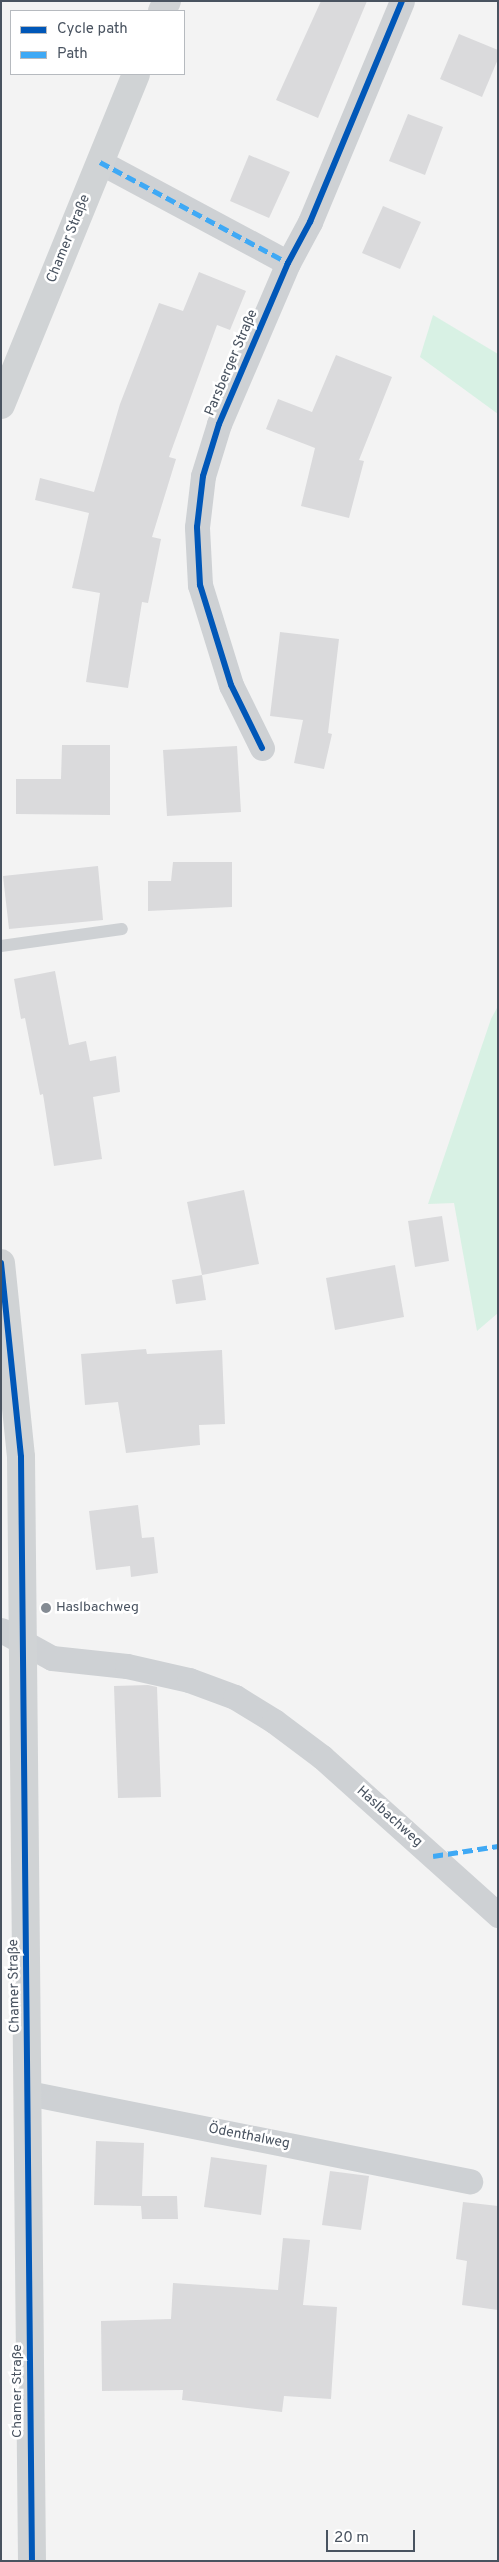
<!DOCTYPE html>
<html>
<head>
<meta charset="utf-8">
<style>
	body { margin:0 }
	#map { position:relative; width:499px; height:2562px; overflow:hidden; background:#f3f3f3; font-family:Overpass,sans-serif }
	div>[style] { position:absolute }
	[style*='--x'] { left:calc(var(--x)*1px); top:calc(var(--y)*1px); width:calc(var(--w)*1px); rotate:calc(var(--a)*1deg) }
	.green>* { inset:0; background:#d8f1e4 }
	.building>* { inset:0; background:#dadadc }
	.lane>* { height:12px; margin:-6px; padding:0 6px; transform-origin:6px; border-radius:6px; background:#ced1d4 }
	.street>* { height:25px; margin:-12.5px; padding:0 12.5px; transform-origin:12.5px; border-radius:12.5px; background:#ced1d4 }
	.secondary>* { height:28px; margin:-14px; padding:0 14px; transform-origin:14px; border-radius:14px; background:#d0d3d5 }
	.quiet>* { height:5px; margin-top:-2.5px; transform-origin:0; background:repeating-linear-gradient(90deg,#3fa9f5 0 10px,transparent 0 15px) }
	.cycleway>* { height:6px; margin:-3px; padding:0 3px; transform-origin:3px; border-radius:3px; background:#0057b8 }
	.dots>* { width:14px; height:14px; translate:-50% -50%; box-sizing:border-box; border:2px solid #fff; border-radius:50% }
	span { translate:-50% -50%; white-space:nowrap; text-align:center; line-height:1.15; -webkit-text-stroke:5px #fff; paint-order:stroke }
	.street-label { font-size:14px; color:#495360 }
	.poi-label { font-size:14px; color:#495360 }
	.left { translate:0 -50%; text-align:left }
	.frame { position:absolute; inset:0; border:2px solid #495360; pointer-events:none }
	.legend { position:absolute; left:10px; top:10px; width:175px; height:65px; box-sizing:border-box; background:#fff; border:1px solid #b6babf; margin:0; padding:6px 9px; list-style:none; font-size:15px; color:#495360 }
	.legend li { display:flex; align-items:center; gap:10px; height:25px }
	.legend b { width:25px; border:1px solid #b6babf }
	.scale { position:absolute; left:326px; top:2530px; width:89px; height:22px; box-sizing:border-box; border:2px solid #495360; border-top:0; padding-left:6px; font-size:15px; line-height:18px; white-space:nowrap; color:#495360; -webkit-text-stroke:4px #fff; paint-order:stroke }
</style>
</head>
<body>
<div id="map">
	<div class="green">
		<i style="clip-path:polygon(433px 315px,498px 354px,498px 414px,420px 357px)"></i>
		<i style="clip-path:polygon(498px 1006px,498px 1313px,477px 1331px,454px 1203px,428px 1204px,491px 1019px)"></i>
	</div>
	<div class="building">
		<i style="clip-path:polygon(321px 1px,367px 1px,318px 118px,276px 100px)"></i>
		<i style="clip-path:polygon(459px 34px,498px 50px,498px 59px,482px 97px,440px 79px)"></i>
		<i style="clip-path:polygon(408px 114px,443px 127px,425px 175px,389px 161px)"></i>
		<i style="clip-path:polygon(249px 155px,290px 172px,269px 218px,230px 201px)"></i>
		<i style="clip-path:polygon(383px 206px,421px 222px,400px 269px,362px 253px)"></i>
		<i style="clip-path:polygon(199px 272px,246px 291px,230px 330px,217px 325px,169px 457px,176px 459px,152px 537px,161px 539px,148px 603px,142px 602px,128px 688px,86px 682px,100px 593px,72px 588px,89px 513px,35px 500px,40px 478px,94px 492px,120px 404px,159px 303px,183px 311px)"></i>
		<i style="clip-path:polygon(336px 355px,392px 377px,359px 460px,364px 461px,349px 518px,301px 506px,315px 448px,266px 429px,278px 399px,312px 412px)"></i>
		<i style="clip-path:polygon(280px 632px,339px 639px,328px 733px,332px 734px,324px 769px,294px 763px,303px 720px,270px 716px)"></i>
		<i style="clip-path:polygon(62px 745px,110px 745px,110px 815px,16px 814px,16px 779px,61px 779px)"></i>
		<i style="clip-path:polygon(237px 746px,241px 812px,167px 816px,163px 750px)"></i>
		<i style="clip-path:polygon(173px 862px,232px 862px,232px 907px,148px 911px,148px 881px,171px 881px)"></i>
		<i style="clip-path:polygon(98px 866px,103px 920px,9px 929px,3px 876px)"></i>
		<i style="clip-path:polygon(55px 971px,69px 1045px,86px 1041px,90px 1061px,116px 1056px,120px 1092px,93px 1097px,102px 1159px,54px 1166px,43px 1094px,40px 1095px,25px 1018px,21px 1019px,14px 979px)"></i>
		<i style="clip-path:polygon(244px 1190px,259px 1264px,202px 1275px,187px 1202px)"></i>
		<i style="clip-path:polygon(442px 1216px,449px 1261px,415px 1267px,408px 1221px)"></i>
		<i style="clip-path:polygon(395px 1265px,404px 1317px,335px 1330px,326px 1278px)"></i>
		<i style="clip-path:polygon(202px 1275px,206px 1300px,176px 1304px,172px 1280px)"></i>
		<i style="clip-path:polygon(146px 1349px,147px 1354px,222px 1350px,225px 1424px,199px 1425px,200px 1445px,126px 1453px,118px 1402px,85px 1405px,81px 1354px)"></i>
		<i style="clip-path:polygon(138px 1505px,142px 1538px,154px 1537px,158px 1573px,131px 1577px,130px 1566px,96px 1570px,89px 1511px)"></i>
		<i style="clip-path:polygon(148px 1685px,157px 1687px,161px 1797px,118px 1798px,114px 1686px)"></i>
		<i style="clip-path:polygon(96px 2141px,144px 2143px,142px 2196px,177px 2196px,178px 2219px,142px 2219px,141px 2206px,94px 2205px)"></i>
		<i style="clip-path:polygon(211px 2157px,267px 2165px,261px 2215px,204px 2207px)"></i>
		<i style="clip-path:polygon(330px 2171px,369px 2176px,361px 2230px,322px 2225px)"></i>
		<i style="clip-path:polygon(463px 2202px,498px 2206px,498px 2310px,462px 2305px,467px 2261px,456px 2259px)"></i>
		<i style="clip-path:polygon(283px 2238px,310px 2240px,303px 2305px,337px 2307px,331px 2399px,284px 2396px,282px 2412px,182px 2400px,183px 2390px,102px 2391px,101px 2321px,171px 2319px,173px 2283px,278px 2290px)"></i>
	</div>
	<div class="lane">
		<i style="--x:1;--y:946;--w:122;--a:-8"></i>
	</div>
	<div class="street">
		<i style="--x:100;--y:162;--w:213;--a:28.2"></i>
		<i style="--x:262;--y:748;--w:70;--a:-116.2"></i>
		<i style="--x:231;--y:685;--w:105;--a:-107.2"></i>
		<i style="--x:200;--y:585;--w:58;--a:-93"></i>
		<i style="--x:197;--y:527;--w:51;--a:-83.3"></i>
		<i style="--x:203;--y:476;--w:54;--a:-72.9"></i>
		<i style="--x:219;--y:424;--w:175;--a:-66.8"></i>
		<i style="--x:288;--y:263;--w:47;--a:-61.8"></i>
		<i style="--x:310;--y:222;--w:239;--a:-67.4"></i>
		<i style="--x:1;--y:1630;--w:58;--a:28.8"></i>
		<i style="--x:52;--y:1658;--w:75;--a:6.1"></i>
		<i style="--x:127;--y:1666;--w:64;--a:12.7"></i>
		<i style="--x:189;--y:1680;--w:49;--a:20.3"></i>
		<i style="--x:235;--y:1697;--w:46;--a:31.6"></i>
		<i style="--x:274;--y:1721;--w:60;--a:36.9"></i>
		<i style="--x:322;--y:1757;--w:237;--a:41.9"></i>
		<i style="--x:28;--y:2093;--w:451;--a:11.3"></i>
	</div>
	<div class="secondary">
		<i style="--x:162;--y:11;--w:11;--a:-63"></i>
		<i style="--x:1;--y:405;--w:357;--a:-67.8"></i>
		<i style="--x:1;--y:1263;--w:195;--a:84.1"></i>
		<i style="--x:21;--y:1457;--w:1104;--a:89.43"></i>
	</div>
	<div class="quiet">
		<i style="--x:100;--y:162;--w:213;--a:28.2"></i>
		<i style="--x:433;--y:1856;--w:66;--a:-8.7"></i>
	</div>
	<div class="cycleway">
		<i style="--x:262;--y:748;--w:70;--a:-116.2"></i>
		<i style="--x:231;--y:685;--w:105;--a:-107.2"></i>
		<i style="--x:200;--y:585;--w:58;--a:-93"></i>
		<i style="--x:197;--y:527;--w:51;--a:-83.3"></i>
		<i style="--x:203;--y:476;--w:54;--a:-72.9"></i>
		<i style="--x:219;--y:424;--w:175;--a:-66.8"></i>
		<i style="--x:288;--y:263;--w:47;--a:-61.8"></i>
		<i style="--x:310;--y:222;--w:239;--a:-67.4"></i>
		<i style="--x:1;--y:1263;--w:195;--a:84.1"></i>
		<i style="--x:21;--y:1457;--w:1104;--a:89.43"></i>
	</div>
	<div class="dots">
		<i style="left:46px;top:1608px;background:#848b93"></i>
	</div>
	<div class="street-label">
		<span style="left:69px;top:239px;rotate:-68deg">Chamer Straße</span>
		<span style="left:232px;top:363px;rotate:-67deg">Parsberger Straße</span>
		<span style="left:389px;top:1817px;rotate:42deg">Haslbachweg</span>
		<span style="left:15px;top:1986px;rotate:-91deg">Chamer Straße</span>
		<span style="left:249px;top:2137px;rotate:11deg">Ödenthalweg</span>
		<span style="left:18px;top:2391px;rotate:-90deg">Chamer Straße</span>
	</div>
	<div class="poi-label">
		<span class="left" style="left:56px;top:1608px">Haslbachweg</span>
	</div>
	<div class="frame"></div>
	<ul class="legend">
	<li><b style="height:6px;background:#0057b8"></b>Cycle path</li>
	<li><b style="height:6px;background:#3fa9f5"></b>Path</li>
	</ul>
	<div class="scale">20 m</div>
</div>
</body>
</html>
